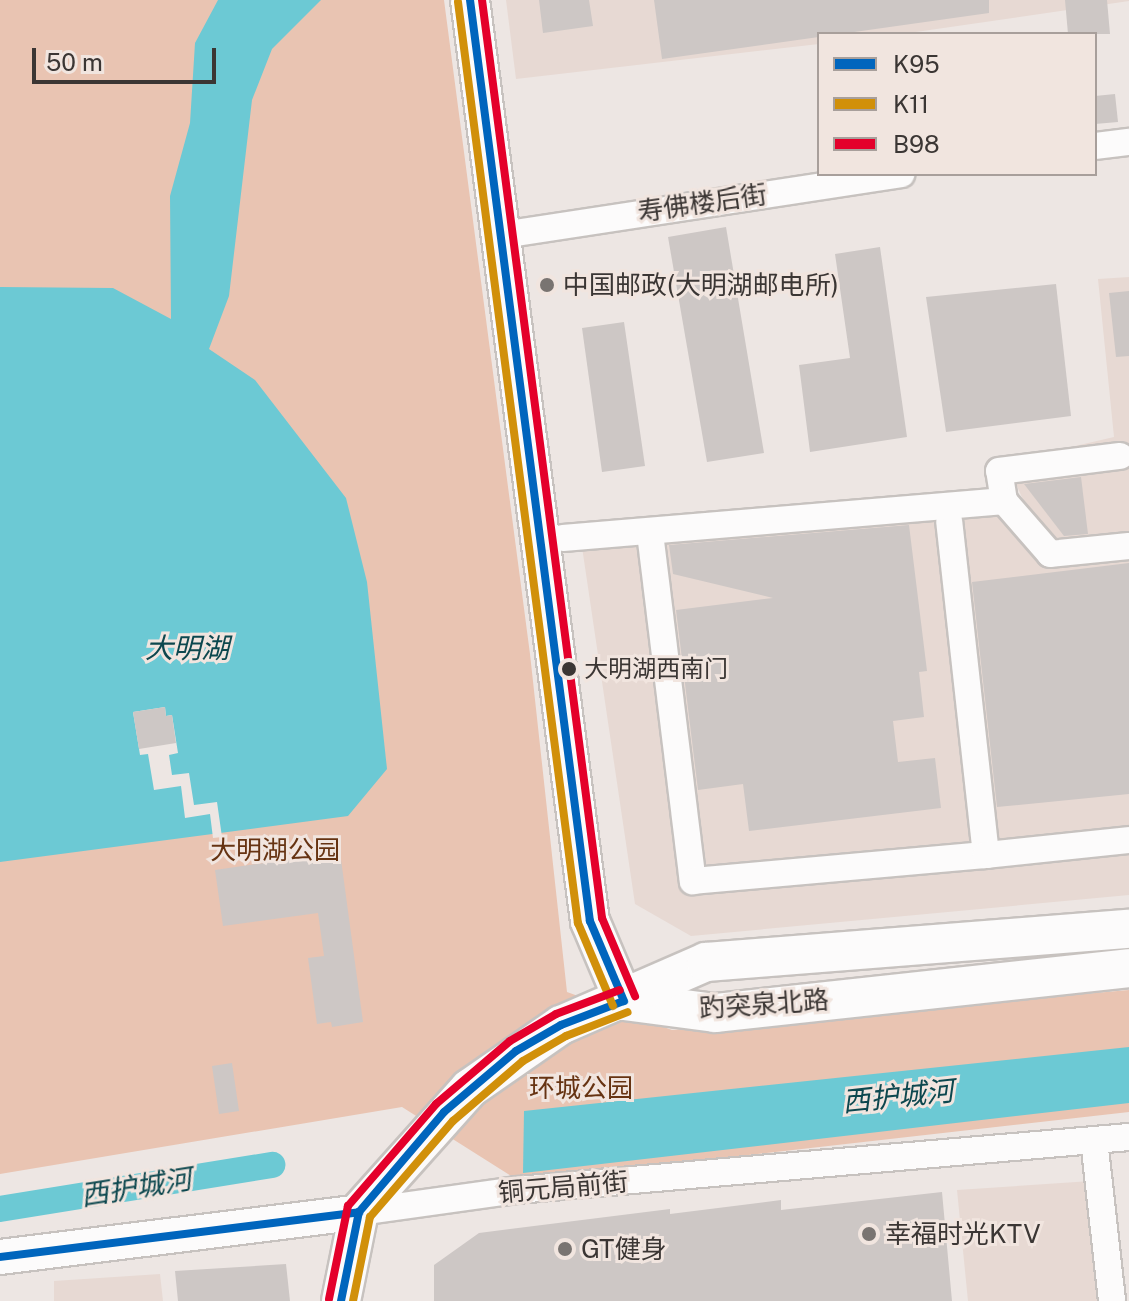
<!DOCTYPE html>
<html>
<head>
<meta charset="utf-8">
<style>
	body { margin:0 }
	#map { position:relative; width:1129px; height:1301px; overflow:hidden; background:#ede6e3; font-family:"Public Sans","Noto Sans SC",sans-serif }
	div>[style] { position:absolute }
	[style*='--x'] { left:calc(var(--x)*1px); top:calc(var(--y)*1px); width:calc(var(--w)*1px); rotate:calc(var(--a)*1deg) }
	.built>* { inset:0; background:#e7d9d3 }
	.green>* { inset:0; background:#e9c4b2 }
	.water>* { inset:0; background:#6cc9d4 }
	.pier>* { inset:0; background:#ede6e3 }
	.canal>* { height:26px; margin:-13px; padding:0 13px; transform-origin:13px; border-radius:13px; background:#6cc9d4 }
	.building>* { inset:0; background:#cdc7c5 }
	.roads { filter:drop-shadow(2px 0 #c7c2bf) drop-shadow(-2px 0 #c7c2bf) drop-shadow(0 2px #c7c2bf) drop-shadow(0 -2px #c7c2bf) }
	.minor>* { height:26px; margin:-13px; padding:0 13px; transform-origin:13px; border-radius:13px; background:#fcfbfb }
	.tertiary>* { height:34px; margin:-17px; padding:0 17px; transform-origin:17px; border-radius:17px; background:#fcfbfb }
	.secondary>* { height:38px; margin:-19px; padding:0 19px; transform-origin:19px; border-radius:19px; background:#fcfbfb }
	.bus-1>* { height:8px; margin:-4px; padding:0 4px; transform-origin:4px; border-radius:4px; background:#0065bd }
	.bus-2>* { height:8px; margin:-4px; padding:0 4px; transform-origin:4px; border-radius:4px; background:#d1900a }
	.bus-3>* { height:8px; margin:-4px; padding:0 4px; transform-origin:4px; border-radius:4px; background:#e4002b }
	.dots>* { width:22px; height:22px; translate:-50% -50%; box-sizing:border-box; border:4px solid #f1e5df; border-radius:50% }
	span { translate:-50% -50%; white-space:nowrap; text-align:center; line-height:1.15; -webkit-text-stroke:6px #f1e5df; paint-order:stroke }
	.bus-label { font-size:24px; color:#3b3634 }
	.left { translate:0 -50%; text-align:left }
	.street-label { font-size:26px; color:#3b3634 }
	.poi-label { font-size:26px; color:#3b3634 }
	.park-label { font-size:26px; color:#663312 }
	.water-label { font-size:28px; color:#0c474e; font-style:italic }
	.legend { position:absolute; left:817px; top:32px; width:280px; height:144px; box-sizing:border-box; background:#f1e5df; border:2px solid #a89f9b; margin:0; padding:10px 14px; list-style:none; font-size:24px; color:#3b3634 }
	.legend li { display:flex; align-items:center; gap:16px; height:40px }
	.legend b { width:40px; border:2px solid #a89f9b }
	.scale { position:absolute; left:32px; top:48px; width:184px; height:36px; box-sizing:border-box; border:4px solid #3b3634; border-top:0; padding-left:10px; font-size:24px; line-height:28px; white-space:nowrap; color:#3b3634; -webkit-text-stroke:6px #f1e5df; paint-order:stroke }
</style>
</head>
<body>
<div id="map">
	<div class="built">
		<i style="clip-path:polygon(506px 0,1129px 0,1129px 1px,902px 34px,819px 34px,819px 44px,516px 79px)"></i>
		<i style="clip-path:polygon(1129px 277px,1129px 536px,1059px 544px,1025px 504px,1006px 462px,1114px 437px,1098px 279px)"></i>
		<i style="clip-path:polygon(999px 509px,1044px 563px,1129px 553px,1129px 895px,691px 936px,635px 904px,582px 547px)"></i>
		<i style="clip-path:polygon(1091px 1181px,1103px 1301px,968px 1301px,957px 1190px)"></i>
		<i style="clip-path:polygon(160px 1274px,163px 1301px,54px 1301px,54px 1281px)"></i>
	</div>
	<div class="green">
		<i style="clip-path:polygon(0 0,444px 0,530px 654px,567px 992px,672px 1030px,1129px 990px,1129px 1112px,519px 1181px,402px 1107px,0 1174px)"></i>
	</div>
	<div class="water">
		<i style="clip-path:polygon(218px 0,321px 0,272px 49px,252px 100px,229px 296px,209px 349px,255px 380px,346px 498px,367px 582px,387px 769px,348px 816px,0 862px,0 287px,113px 288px,171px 319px,170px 196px,190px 123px,195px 43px)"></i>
		<i style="clip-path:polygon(1129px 1047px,1129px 1103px,523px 1173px,524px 1111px)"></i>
	</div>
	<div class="pier">
		<i style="clip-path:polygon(165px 707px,166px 716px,172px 715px,178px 753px,169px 755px,172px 775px,189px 773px,194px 805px,217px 802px,222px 837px,213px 838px,210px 814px,185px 818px,181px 786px,154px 790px,148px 754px,140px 755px,133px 712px)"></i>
	</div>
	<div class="canal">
		<i style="--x:0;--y:1209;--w:276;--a:-9.2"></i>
	</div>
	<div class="building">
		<i style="clip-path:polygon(539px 0,589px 0,593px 26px,543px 33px)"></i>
		<i style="clip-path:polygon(654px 0,989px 0,989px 13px,662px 59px)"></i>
		<i style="clip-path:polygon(1065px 0,1107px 0,1110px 34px,1068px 34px)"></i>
		<i style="clip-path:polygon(1115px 94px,1118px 122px,1095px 124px,1095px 96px)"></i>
		<i style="clip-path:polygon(726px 227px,764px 453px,707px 462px,668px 237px)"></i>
		<i style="clip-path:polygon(880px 247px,907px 437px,810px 452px,799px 365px,850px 358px,835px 254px)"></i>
		<i style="clip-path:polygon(1056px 284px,1071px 416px,946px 432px,926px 297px)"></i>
		<i style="clip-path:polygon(1129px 291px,1129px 356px,1116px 357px,1109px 293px)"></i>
		<i style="clip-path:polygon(624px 322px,645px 466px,602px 472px,582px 328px)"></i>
		<i style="clip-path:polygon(1081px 477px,1088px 534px,1064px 536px,1024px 484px)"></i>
		<i style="clip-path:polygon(909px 525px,927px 671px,919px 672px,924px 717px,893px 721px,898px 762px,935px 758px,941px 808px,749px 831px,743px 784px,698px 790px,676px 610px,773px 598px,673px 574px,669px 545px)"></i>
		<i style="clip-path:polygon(1129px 563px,1129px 794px,997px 807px,972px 582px)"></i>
		<i style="clip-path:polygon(165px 707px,166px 716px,172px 715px,176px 743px,139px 749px,133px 712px)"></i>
		<i style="clip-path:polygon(340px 852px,363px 1022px,332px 1027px,331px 1022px,317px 1024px,308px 958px,324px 956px,318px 913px,223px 926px,215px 870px)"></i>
		<i style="clip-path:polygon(232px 1063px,239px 1111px,219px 1114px,212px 1066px)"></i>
		<i style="clip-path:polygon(942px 1192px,952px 1301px,434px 1301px,434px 1265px,479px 1233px,670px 1209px,670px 1214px,781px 1200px,781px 1210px)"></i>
		<i style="clip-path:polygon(286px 1264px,290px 1301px,178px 1301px,175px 1271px)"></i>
	</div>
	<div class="roads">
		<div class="minor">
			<i style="--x:1095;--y:146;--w:34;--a:-7"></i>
			<i style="--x:503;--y:235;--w:403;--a:-8.7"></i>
			<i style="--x:1004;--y:501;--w:30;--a:-99"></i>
			<i style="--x:999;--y:471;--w:122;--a:-7.1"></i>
			<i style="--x:650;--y:533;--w:351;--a:83"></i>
			<i style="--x:693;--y:881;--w:294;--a:-5.1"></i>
			<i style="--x:986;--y:855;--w:335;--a:-96.3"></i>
			<i style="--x:563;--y:538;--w:443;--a:-4.8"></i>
			<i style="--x:1004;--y:501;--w:70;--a:49"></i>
			<i style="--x:1050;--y:554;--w:79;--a:-5.8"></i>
			<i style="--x:986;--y:855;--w:144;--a:-6"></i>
			<i style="--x:1094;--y:1140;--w:162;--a:83.6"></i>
			<i style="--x:359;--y:1212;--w:160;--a:-7.9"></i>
			<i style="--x:517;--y:1190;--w:614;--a:-4.95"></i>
		</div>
		<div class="tertiary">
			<i style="--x:0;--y:1257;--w:362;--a:-7.1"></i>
		</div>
		<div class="secondary">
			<i style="--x:470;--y:0;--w:929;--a:82.58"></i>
			<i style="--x:590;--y:921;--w:87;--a:67"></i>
			<i style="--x:624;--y:1001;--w:92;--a:7.5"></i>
			<i style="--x:715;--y:1013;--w:416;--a:-6.2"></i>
			<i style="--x:341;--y:1301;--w:91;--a:-78.6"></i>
			<i style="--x:359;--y:1212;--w:166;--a:-48.2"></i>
			<i style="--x:470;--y:1088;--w:111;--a:-34.7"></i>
			<i style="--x:561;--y:1025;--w:158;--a:-23.5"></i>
			<i style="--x:706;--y:962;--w:424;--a:-4.5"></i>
		</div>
	</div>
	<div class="bus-1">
		<i style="--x:470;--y:0;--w:929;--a:82.58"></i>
		<i style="--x:590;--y:921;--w:87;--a:67"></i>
		<i style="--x:0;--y:1257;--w:362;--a:-7.1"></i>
		<i style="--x:341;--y:1301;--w:91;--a:-78.6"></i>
		<i style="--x:359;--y:1212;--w:131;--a:-49.6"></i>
		<i style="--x:444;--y:1112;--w:94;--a:-40.3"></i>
		<i style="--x:516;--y:1051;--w:52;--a:-30"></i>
		<i style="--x:561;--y:1025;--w:67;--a:-20.9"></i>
	</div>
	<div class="bus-2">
		<i style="--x:458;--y:2;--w:929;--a:82.58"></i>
		<i style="--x:578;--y:923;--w:90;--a:67.1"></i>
		<i style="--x:353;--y:1301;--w:86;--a:-78.6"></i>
		<i style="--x:370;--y:1217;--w:127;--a:-49.2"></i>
		<i style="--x:453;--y:1121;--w:92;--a:-40.6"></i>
		<i style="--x:523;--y:1061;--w:50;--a:-30.2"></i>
		<i style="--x:566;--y:1036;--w:66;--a:-21.2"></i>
	</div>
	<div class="bus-3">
		<i style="--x:482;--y:0;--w:926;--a:82.55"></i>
		<i style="--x:602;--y:918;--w:85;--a:67.1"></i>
		<i style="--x:329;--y:1299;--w:95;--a:-78.5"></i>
		<i style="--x:348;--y:1206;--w:135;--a:-49.2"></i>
		<i style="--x:436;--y:1104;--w:97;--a:-40.4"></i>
		<i style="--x:510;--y:1041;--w:53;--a:-30.4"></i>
		<i style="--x:556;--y:1014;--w:68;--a:-20.6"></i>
	</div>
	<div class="dots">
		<i style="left:547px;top:285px;background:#797471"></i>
		<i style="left:569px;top:669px;background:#3b3634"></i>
		<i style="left:869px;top:1234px;background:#797471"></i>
		<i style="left:565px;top:1249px;background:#797471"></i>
	</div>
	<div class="bus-label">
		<span class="left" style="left:584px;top:669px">大明湖西南门</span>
	</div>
	<div class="street-label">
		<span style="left:702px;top:203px;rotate:-8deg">寿佛楼后街</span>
		<span style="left:764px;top:1004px;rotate:-4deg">趵突泉北路</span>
		<span style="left:563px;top:1187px;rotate:-5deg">铜元局前街</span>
	</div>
	<div class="poi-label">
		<span class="left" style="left:563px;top:285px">中国邮政(大明湖邮电所)</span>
		<span class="left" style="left:885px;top:1234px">幸福时光KTV</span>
		<span class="left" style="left:581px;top:1249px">GT健身</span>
	</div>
	<div class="park-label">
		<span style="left:275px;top:850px">大明湖公园</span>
		<span style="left:581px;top:1088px">环城公园</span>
	</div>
	<div class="water-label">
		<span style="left:187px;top:648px">大明湖</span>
		<span style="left:898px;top:1096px;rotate:-6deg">西护城河</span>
		<span style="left:136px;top:1187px;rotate:-9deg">西护城河</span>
	</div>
	<ul class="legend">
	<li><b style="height:10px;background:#0065bd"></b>K95</li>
	<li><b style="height:10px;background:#d1900a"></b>K11</li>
	<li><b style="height:10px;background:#e4002b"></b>B98</li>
	</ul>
	<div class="scale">50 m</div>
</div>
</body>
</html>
